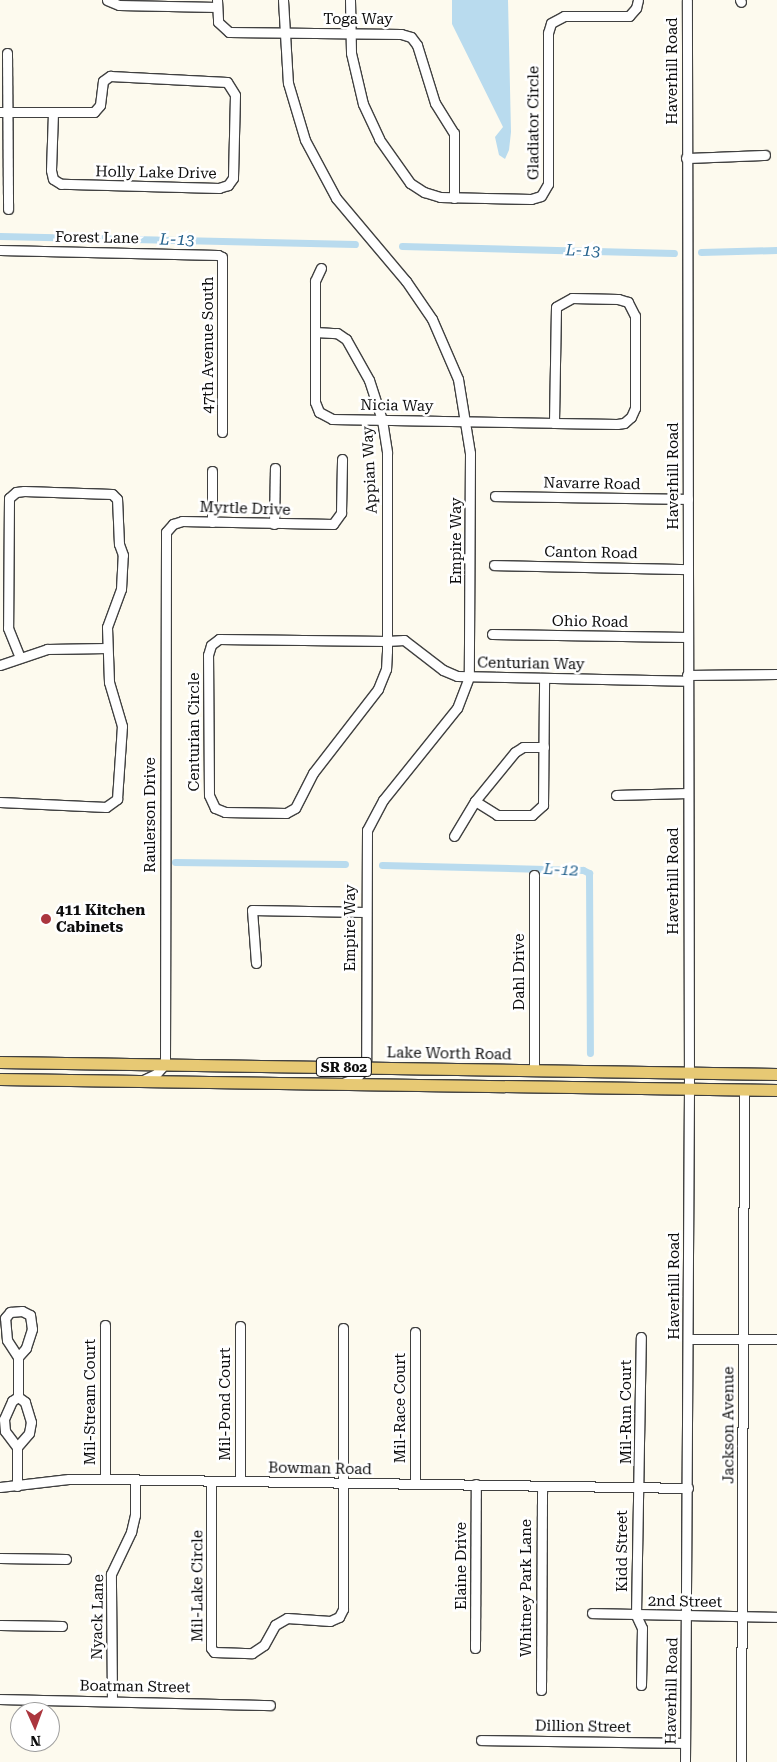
<!DOCTYPE html>
<html>
<head>
<meta charset="utf-8">
<style>
	body { margin:0 }
	#map { position:relative; width:777px; height:1762px; overflow:hidden; background:#fdfaee; font-family:"Roboto Serif",serif }
	div>[style] { position:absolute }
	[style*='--x'] { left:calc(var(--x)*1px); top:calc(var(--y)*1px); width:calc(var(--w)*1px); rotate:calc(var(--a)*1deg) }
	.water>* { inset:0; background:#b9dbee }
	.canal>* { height:7px; margin:-3.5px; padding:0 3.5px; transform-origin:3.5px; border-radius:3.5px; background:#b9dbee }
	.roads { filter:drop-shadow(1px 0 #404040) drop-shadow(-1px 0 #404040) drop-shadow(0 1px #404040) drop-shadow(0 -1px #404040) }
	.minor>* { height:9px; margin:-4.5px; padding:0 4.5px; transform-origin:4.5px; border-radius:4.5px; background:#fff }
	.major>* { height:11px; margin:-5.5px; padding:0 5.5px; transform-origin:5.5px; border-radius:5.5px; background:#e7c974 }
	.dots>* { width:14px; height:14px; translate:-50% -50%; box-sizing:border-box; border:2px solid #fff; border-radius:50% }
	span { translate:-50% -50%; white-space:nowrap; text-align:center; line-height:1.15; -webkit-text-stroke:5px #fff; paint-order:stroke }
	.shield-label span { padding:1px 4px; background:#fff; border:1px solid; border-radius:4px; -webkit-text-stroke-width:0 }
	.shield-label { font-size:14px; color:#0d0d0d; font-weight:700 }
	.street-label { font-size:15px; color:#0d0d0d }
	.poi-label { font-size:15px; color:#0d0d0d; font-weight:700 }
	.left { translate:0 -50%; text-align:left }
	.water-label { font-size:16px; color:#26638e; font-style:italic }
	.north { position:absolute; left:10px; top:1702px; width:50px; height:50px; box-sizing:border-box; background:#fff; border:1px solid #9e9e9e; border-radius:50%; rotate:178deg; font-size:14px; font-weight:700; line-height:20px; text-align:center; color:#0d0d0d }
	.north::after { content:''; display:block; margin:auto; width:18px; height:22px; background:#ab363e; clip-path:polygon(50% 0,100% 100%,50% 72%,0 100%) }
</style>
</head>
<body>
<div id="map">
	<div class="water">
		<i style="clip-path:polygon(452px 0,508px 0,511px 132px,509px 150px,505px 159px,499px 155px,495px 137px,503px 127px,452px 24px)"></i>
	</div>
	<div class="canal">
		<i style="--x:0;--y:236;--w:355;--a:1.3"></i>
		<i style="--x:402;--y:246;--w:272;--a:1.5"></i>
		<i style="--x:701;--y:252;--w:76;--a:-1.5"></i>
		<i style="--x:175;--y:862;--w:170;--a:0.7"></i>
		<i style="--x:382;--y:865;--w:201;--a:1.4"></i>
		<i style="--x:583;--y:870;--w:7;--a:27"></i>
		<i style="--x:589;--y:873;--w:180;--a:89.7"></i>
	</div>
	<div class="roads">
		<div class="minor">
			<i style="--x:107;--y:0;--w:13;--a:23"></i>
			<i style="--x:119;--y:5;--w:98;--a:1.2"></i>
			<i style="--x:217;--y:0;--w:22;--a:87"></i>
			<i style="--x:218;--y:22;--w:15;--a:42"></i>
			<i style="--x:229;--y:32;--w:172;--a:0.7"></i>
			<i style="--x:401;--y:34;--w:10;--a:17"></i>
			<i style="--x:411;--y:37;--w:10;--a:53"></i>
			<i style="--x:417;--y:45;--w:61;--a:72.8"></i>
			<i style="--x:435;--y:103;--w:36;--a:58"></i>
			<i style="--x:454;--y:133;--w:65;--a:90"></i>
			<i style="--x:283;--y:0;--w:83;--a:86.6"></i>
			<i style="--x:288;--y:83;--w:59;--a:73.4"></i>
			<i style="--x:305;--y:140;--w:66;--a:61.9"></i>
			<i style="--x:336;--y:198;--w:109;--a:49.9"></i>
			<i style="--x:406;--y:281;--w:46;--a:55.6"></i>
			<i style="--x:432;--y:319;--w:65;--a:66.6"></i>
			<i style="--x:458;--y:379;--w:75;--a:80.8"></i>
			<i style="--x:470;--y:453;--w:224;--a:90.3"></i>
			<i style="--x:469;--y:677;--w:33;--a:111"></i>
			<i style="--x:457;--y:708;--w:118;--a:128.8"></i>
			<i style="--x:383;--y:800;--w:34;--a:118"></i>
			<i style="--x:367;--y:830;--w:237;--a:90.2"></i>
			<i style="--x:366;--y:1067;--w:15;--a:132"></i>
			<i style="--x:356;--y:1078;--w:12;--a:160"></i>
			<i style="--x:350;--y:0;--w:53;--a:88.9"></i>
			<i style="--x:351;--y:53;--w:52;--a:76.8"></i>
			<i style="--x:363;--y:104;--w:38;--a:65"></i>
			<i style="--x:379;--y:139;--w:54;--a:54.8"></i>
			<i style="--x:410;--y:183;--w:17;--a:33"></i>
			<i style="--x:424;--y:192;--w:17;--a:17"></i>
			<i style="--x:440;--y:197;--w:91;--a:1.3"></i>
			<i style="--x:531;--y:199;--w:10;--a:-17"></i>
			<i style="--x:541;--y:196;--w:14;--a:-60"></i>
			<i style="--x:548;--y:184;--w:151;--a:-90"></i>
			<i style="--x:548;--y:33;--w:10;--a:-73"></i>
			<i style="--x:551;--y:23;--w:15;--a:-28"></i>
			<i style="--x:564;--y:16;--w:65;--a:0"></i>
			<i style="--x:629;--y:16;--w:11;--a:-49"></i>
			<i style="--x:636;--y:8;--w:8;--a:-76"></i>
			<i style="--x:740;--y:0;--w:2;--a:63"></i>
			<i style="--x:7;--y:53;--w:156;--a:89.6"></i>
			<i style="--x:0;--y:112;--w:94;--a:0"></i>
			<i style="--x:94;--y:112;--w:9;--a:-49"></i>
			<i style="--x:100;--y:105;--w:24;--a:-83"></i>
			<i style="--x:103;--y:81;--w:9;--a:-36"></i>
			<i style="--x:110;--y:76;--w:117;--a:2.9"></i>
			<i style="--x:227;--y:82;--w:15;--a:58"></i>
			<i style="--x:235;--y:95;--w:83;--a:91.4"></i>
			<i style="--x:233;--y:178;--w:9;--a:126"></i>
			<i style="--x:228;--y:185;--w:9;--a:162"></i>
			<i style="--x:219;--y:188;--w:158;--a:-178.5"></i>
			<i style="--x:61;--y:184;--w:9;--a:-148"></i>
			<i style="--x:53;--y:179;--w:9;--a:-103"></i>
			<i style="--x:51;--y:170;--w:57;--a:-88"></i>
			<i style="--x:686;--y:158;--w:79;--a:-2.2"></i>
			<i style="--x:0;--y:250;--w:218;--a:1.3"></i>
			<i style="--x:218;--y:255;--w:4;--a:27"></i>
			<i style="--x:222;--y:257;--w:175;--a:90"></i>
			<i style="--x:321;--y:268;--w:14;--a:115"></i>
			<i style="--x:315;--y:281;--w:121;--a:90"></i>
			<i style="--x:315;--y:402;--w:11;--a:68"></i>
			<i style="--x:319;--y:412;--w:15;--a:28"></i>
			<i style="--x:332;--y:419;--w:222;--a:1"></i>
			<i style="--x:554;--y:423;--w:63;--a:0.9"></i>
			<i style="--x:617;--y:424;--w:7;--a:-8"></i>
			<i style="--x:624;--y:423;--w:9;--a:-41"></i>
			<i style="--x:631;--y:417;--w:10;--a:-66"></i>
			<i style="--x:635;--y:408;--w:92;--a:-90"></i>
			<i style="--x:635;--y:316;--w:16;--a:-117"></i>
			<i style="--x:628;--y:302;--w:10;--a:-163"></i>
			<i style="--x:618;--y:299;--w:46;--a:-178.8"></i>
			<i style="--x:572;--y:298;--w:18;--a:151"></i>
			<i style="--x:556;--y:307;--w:116;--a:91"></i>
			<i style="--x:315;--y:332;--w:22;--a:3"></i>
			<i style="--x:337;--y:333;--w:11;--a:34"></i>
			<i style="--x:346;--y:339;--w:47;--a:60.7"></i>
			<i style="--x:369;--y:380;--w:42;--a:72"></i>
			<i style="--x:382;--y:420;--w:33;--a:81"></i>
			<i style="--x:387;--y:453;--w:198;--a:90"></i>
			<i style="--x:387;--y:651;--w:18;--a:93"></i>
			<i style="--x:386;--y:669;--w:22;--a:112"></i>
			<i style="--x:378;--y:689;--w:106;--a:127.7"></i>
			<i style="--x:313;--y:773;--w:39;--a:117"></i>
			<i style="--x:295;--y:808;--w:10;--a:151"></i>
			<i style="--x:286;--y:813;--w:61;--a:-179.1"></i>
			<i style="--x:225;--y:812;--w:11;--a:-158"></i>
			<i style="--x:215;--y:808;--w:14;--a:-115"></i>
			<i style="--x:209;--y:795;--w:140;--a:-90.4"></i>
			<i style="--x:208;--y:655;--w:10;--a:-73"></i>
			<i style="--x:211;--y:645;--w:10;--a:-37"></i>
			<i style="--x:219;--y:639;--w:168;--a:0.7"></i>
			<i style="--x:387;--y:641;--w:17;--a:-3"></i>
			<i style="--x:404;--y:640;--w:49;--a:37.6"></i>
			<i style="--x:443;--y:670;--w:15;--a:23"></i>
			<i style="--x:457;--y:676;--w:230;--a:1.2"></i>
			<i style="--x:212;--y:471;--w:51;--a:90"></i>
			<i style="--x:495;--y:496;--w:193;--a:0.9"></i>
			<i style="--x:274;--y:524;--w:56;--a:-89"></i>
			<i style="--x:494;--y:565;--w:193;--a:1.2"></i>
			<i style="--x:492;--y:634;--w:195;--a:0.9"></i>
			<i style="--x:0;--y:665;--w:50;--a:-18.8"></i>
			<i style="--x:47;--y:649;--w:60;--a:-1"></i>
			<i style="--x:687;--y:675;--w:90;--a:-0.6"></i>
			<i style="--x:616;--y:795;--w:72;--a:-1.6"></i>
			<i style="--x:475;--y:801;--w:26;--a:32"></i>
			<i style="--x:497;--y:815;--w:35;--a:0"></i>
			<i style="--x:532;--y:815;--w:15;--a:-42"></i>
			<i style="--x:543;--y:805;--w:127;--a:-89.5"></i>
			<i style="--x:0;--y:802;--w:106;--a:2.7"></i>
			<i style="--x:106;--y:807;--w:14;--a:-36"></i>
			<i style="--x:117;--y:799;--w:73;--a:-86.1"></i>
			<i style="--x:122;--y:726;--w:46;--a:-106.5"></i>
			<i style="--x:109;--y:682;--w:55;--a:-92.1"></i>
			<i style="--x:107;--y:627;--w:40;--a:-69.8"></i>
			<i style="--x:121;--y:589;--w:34;--a:-87"></i>
			<i style="--x:123;--y:555;--w:12;--a:-110"></i>
			<i style="--x:119;--y:544;--w:45;--a:-92.5"></i>
			<i style="--x:117;--y:499;--w:7;--a:-135"></i>
			<i style="--x:112;--y:494;--w:88;--a:-178"></i>
			<i style="--x:24;--y:491;--w:8;--a:173"></i>
			<i style="--x:16;--y:492;--w:9;--a:139"></i>
			<i style="--x:9;--y:498;--w:130;--a:90.4"></i>
			<i style="--x:8;--y:628;--w:32;--a:68"></i>
			<i style="--x:454;--y:836;--w:41;--a:-59"></i>
			<i style="--x:475;--y:801;--w:63;--a:-50.8"></i>
			<i style="--x:515;--y:752;--w:9;--a:-32"></i>
			<i style="--x:523;--y:747;--w:21;--a:0"></i>
			<i style="--x:534;--y:875;--w:195;--a:90"></i>
			<i style="--x:256;--y:963;--w:53;--a:-94.3"></i>
			<i style="--x:252;--y:910;--w:113;--a:1"></i>
			<i style="--x:143;--y:1080;--w:14;--a:-25"></i>
			<i style="--x:156;--y:1074;--w:13;--a:-48"></i>
			<i style="--x:165;--y:1064;--w:532;--a:-89.89"></i>
			<i style="--x:166;--y:532;--w:11;--a:-49"></i>
			<i style="--x:173;--y:524;--w:9;--a:-18"></i>
			<i style="--x:182;--y:521;--w:151;--a:1.1"></i>
			<i style="--x:333;--y:524;--w:14;--a:-54"></i>
			<i style="--x:341;--y:513;--w:54;--a:-88.9"></i>
			<i style="--x:688;--y:1339;--w:89;--a:0"></i>
			<i style="--x:18;--y:1357;--w:20;--a:-123"></i>
			<i style="--x:7;--y:1340;--w:22;--a:-95"></i>
			<i style="--x:5;--y:1318;--w:8;--a:-50"></i>
			<i style="--x:10;--y:1312;--w:12;--a:-5"></i>
			<i style="--x:22;--y:1311;--w:9;--a:27"></i>
			<i style="--x:30;--y:1315;--w:14;--a:82"></i>
			<i style="--x:32;--y:1329;--w:20;--a:108"></i>
			<i style="--x:26;--y:1348;--w:12;--a:132"></i>
			<i style="--x:18;--y:1357;--w:40;--a:90"></i>
			<i style="--x:17;--y:1447;--w:20;--a:-127"></i>
			<i style="--x:5;--y:1431;--w:12;--a:-95"></i>
			<i style="--x:4;--y:1419;--w:20;--a:-66"></i>
			<i style="--x:12;--y:1401;--w:7;--a:-34"></i>
			<i style="--x:105;--y:1479;--w:154;--a:-90"></i>
			<i style="--x:211;--y:1481;--w:167;--a:90"></i>
			<i style="--x:211;--y:1648;--w:5;--a:53"></i>
			<i style="--x:214;--y:1652;--w:38;--a:2"></i>
			<i style="--x:252;--y:1653;--w:14;--a:-34"></i>
			<i style="--x:264;--y:1645;--w:23;--a:-61"></i>
			<i style="--x:275;--y:1625;--w:14;--a:-30"></i>
			<i style="--x:287;--y:1618;--w:43;--a:4"></i>
			<i style="--x:330;--y:1621;--w:10;--a:-24"></i>
			<i style="--x:339;--y:1617;--w:9;--a:-63"></i>
			<i style="--x:343;--y:1609;--w:281;--a:-90"></i>
			<i style="--x:240;--y:1481;--w:155;--a:-90"></i>
			<i style="--x:415;--y:1483;--w:151;--a:-90"></i>
			<i style="--x:17;--y:1486;--w:39;--a:-90"></i>
			<i style="--x:17;--y:1447;--w:18;--a:-49"></i>
			<i style="--x:29;--y:1433;--w:11;--a:-80"></i>
			<i style="--x:31;--y:1422;--w:21;--a:-107"></i>
			<i style="--x:25;--y:1402;--w:9;--a:-144"></i>
			<i style="--x:0;--y:1487;--w:69;--a:-6.6"></i>
			<i style="--x:69;--y:1479;--w:36;--a:0"></i>
			<i style="--x:105;--y:1479;--w:583;--a:0.88"></i>
			<i style="--x:0;--y:1558;--w:66;--a:0.9"></i>
			<i style="--x:592;--y:1613;--w:185;--a:1.2"></i>
			<i style="--x:0;--y:1625;--w:62;--a:0.9"></i>
			<i style="--x:475;--y:1648;--w:164;--a:-89.7"></i>
			<i style="--x:641;--y:1685;--w:57;--a:-89"></i>
			<i style="--x:642;--y:1628;--w:14;--a:-115"></i>
			<i style="--x:636;--y:1615;--w:278;--a:-89"></i>
			<i style="--x:541;--y:1690;--w:204;--a:-89.7"></i>
			<i style="--x:0;--y:1699;--w:270;--a:1.3"></i>
			<i style="--x:112;--y:1700;--w:126;--a:-90.5"></i>
			<i style="--x:111;--y:1574;--w:47;--a:-64.5"></i>
			<i style="--x:131;--y:1532;--w:17;--a:-77"></i>
			<i style="--x:135;--y:1515;--w:36;--a:-90"></i>
			<i style="--x:481;--y:1740;--w:204;--a:0.8"></i>
			<i style="--x:685;--y:1762;--w:673;--a:-89.66"></i>
			<i style="--x:689;--y:1089;--w:1089;--a:-90.11"></i>
			<i style="--x:741;--y:1762;--w:673;--a:-89.74"></i>
		</div>
		<div class="major">
			<i style="--x:0;--y:1062;--w:777;--a:0.88"></i>
			<i style="--x:0;--y:1079;--w:777;--a:0.81"></i>
		</div>
	</div>
	<div class="dots">
		<i style="left:46px;top:919px;background:#ab363e"></i>
	</div>
	<div class="shield-label">
		<span style="left:344px;top:1067px">SR 802</span>
	</div>
	<div class="street-label">
		<span style="left:358px;top:20px">Toga Way</span>
		<span style="left:673px;top:71px;rotate:-90deg">Haverhill Road</span>
		<span style="left:534px;top:123px;rotate:-90deg">Gladiator Circle</span>
		<span style="left:156px;top:173px;rotate:1deg">Holly Lake Drive</span>
		<span style="left:97px;top:238px;rotate:1deg">Forest Lane</span>
		<span style="left:209px;top:345px;rotate:-90deg">47th Avenue South</span>
		<span style="left:397px;top:406px;rotate:1deg">Nicia Way</span>
		<span style="left:370px;top:470px;rotate:-93deg">Appian Way</span>
		<span style="left:674px;top:476px;rotate:-90deg">Haverhill Road</span>
		<span style="left:592px;top:484px;rotate:1deg">Navarre Road</span>
		<span style="left:245px;top:509px;rotate:2deg">Myrtle Drive</span>
		<span style="left:457px;top:541px;rotate:-90deg">Empire Way</span>
		<span style="left:591px;top:553px;rotate:1deg">Canton Road</span>
		<span style="left:590px;top:622px;rotate:1deg">Ohio Road</span>
		<span style="left:531px;top:664px;rotate:1deg">Centurian Way</span>
		<span style="left:195px;top:732px;rotate:-90deg">Centurian Circle</span>
		<span style="left:151px;top:815px;rotate:-90deg">Raulerson Drive</span>
		<span style="left:674px;top:881px;rotate:-90deg">Haverhill Road</span>
		<span style="left:351px;top:928px;rotate:-90deg">Empire Way</span>
		<span style="left:520px;top:972px;rotate:-90deg">Dahl Drive</span>
		<span style="left:449px;top:1054px;rotate:1deg">Lake Worth Road</span>
		<span style="left:675px;top:1286px;rotate:-90deg">Haverhill Road</span>
		<span style="left:91px;top:1402px;rotate:-90deg">Mil-Stream Court</span>
		<span style="left:226px;top:1404px;rotate:-90deg">Mil-Pond Court</span>
		<span style="left:401px;top:1408px;rotate:-90deg">Mil-Race Court</span>
		<span style="left:627px;top:1412px;rotate:-90deg">Mil-Run Court</span>
		<span style="left:729px;top:1425px;rotate:-90deg">Jackson Avenue</span>
		<span style="left:320px;top:1469px;rotate:1deg">Bowman Road</span>
		<span style="left:623px;top:1551px;rotate:-90deg">Kidd Street</span>
		<span style="left:462px;top:1566px;rotate:-90deg">Elaine Drive</span>
		<span style="left:198px;top:1586px;rotate:-90deg">Mil-Lake Circle</span>
		<span style="left:527px;top:1588px;rotate:-90deg">Whitney Park Lane</span>
		<span style="left:685px;top:1602px;rotate:1deg">2nd Street</span>
		<span style="left:98px;top:1617px;rotate:-89deg">Nyack Lane</span>
		<span style="left:135px;top:1687px;rotate:1deg">Boatman Street</span>
		<span style="left:672px;top:1691px;rotate:-89deg">Haverhill Road</span>
		<span style="left:583px;top:1727px;rotate:1deg">Dillion Street</span>
	</div>
	<div class="poi-label">
		<span class="left" style="left:56px;top:919px">411 Kitchen<br>Cabinets</span>
	</div>
	<div class="water-label">
		<span style="left:177px;top:240px;rotate:1deg">L-13</span>
		<span style="left:583px;top:251px;rotate:2deg">L-13</span>
		<span style="left:561px;top:870px;rotate:3deg">L-12</span>
	</div>
	<div class="north">N</div>
</div>
</body>
</html>
